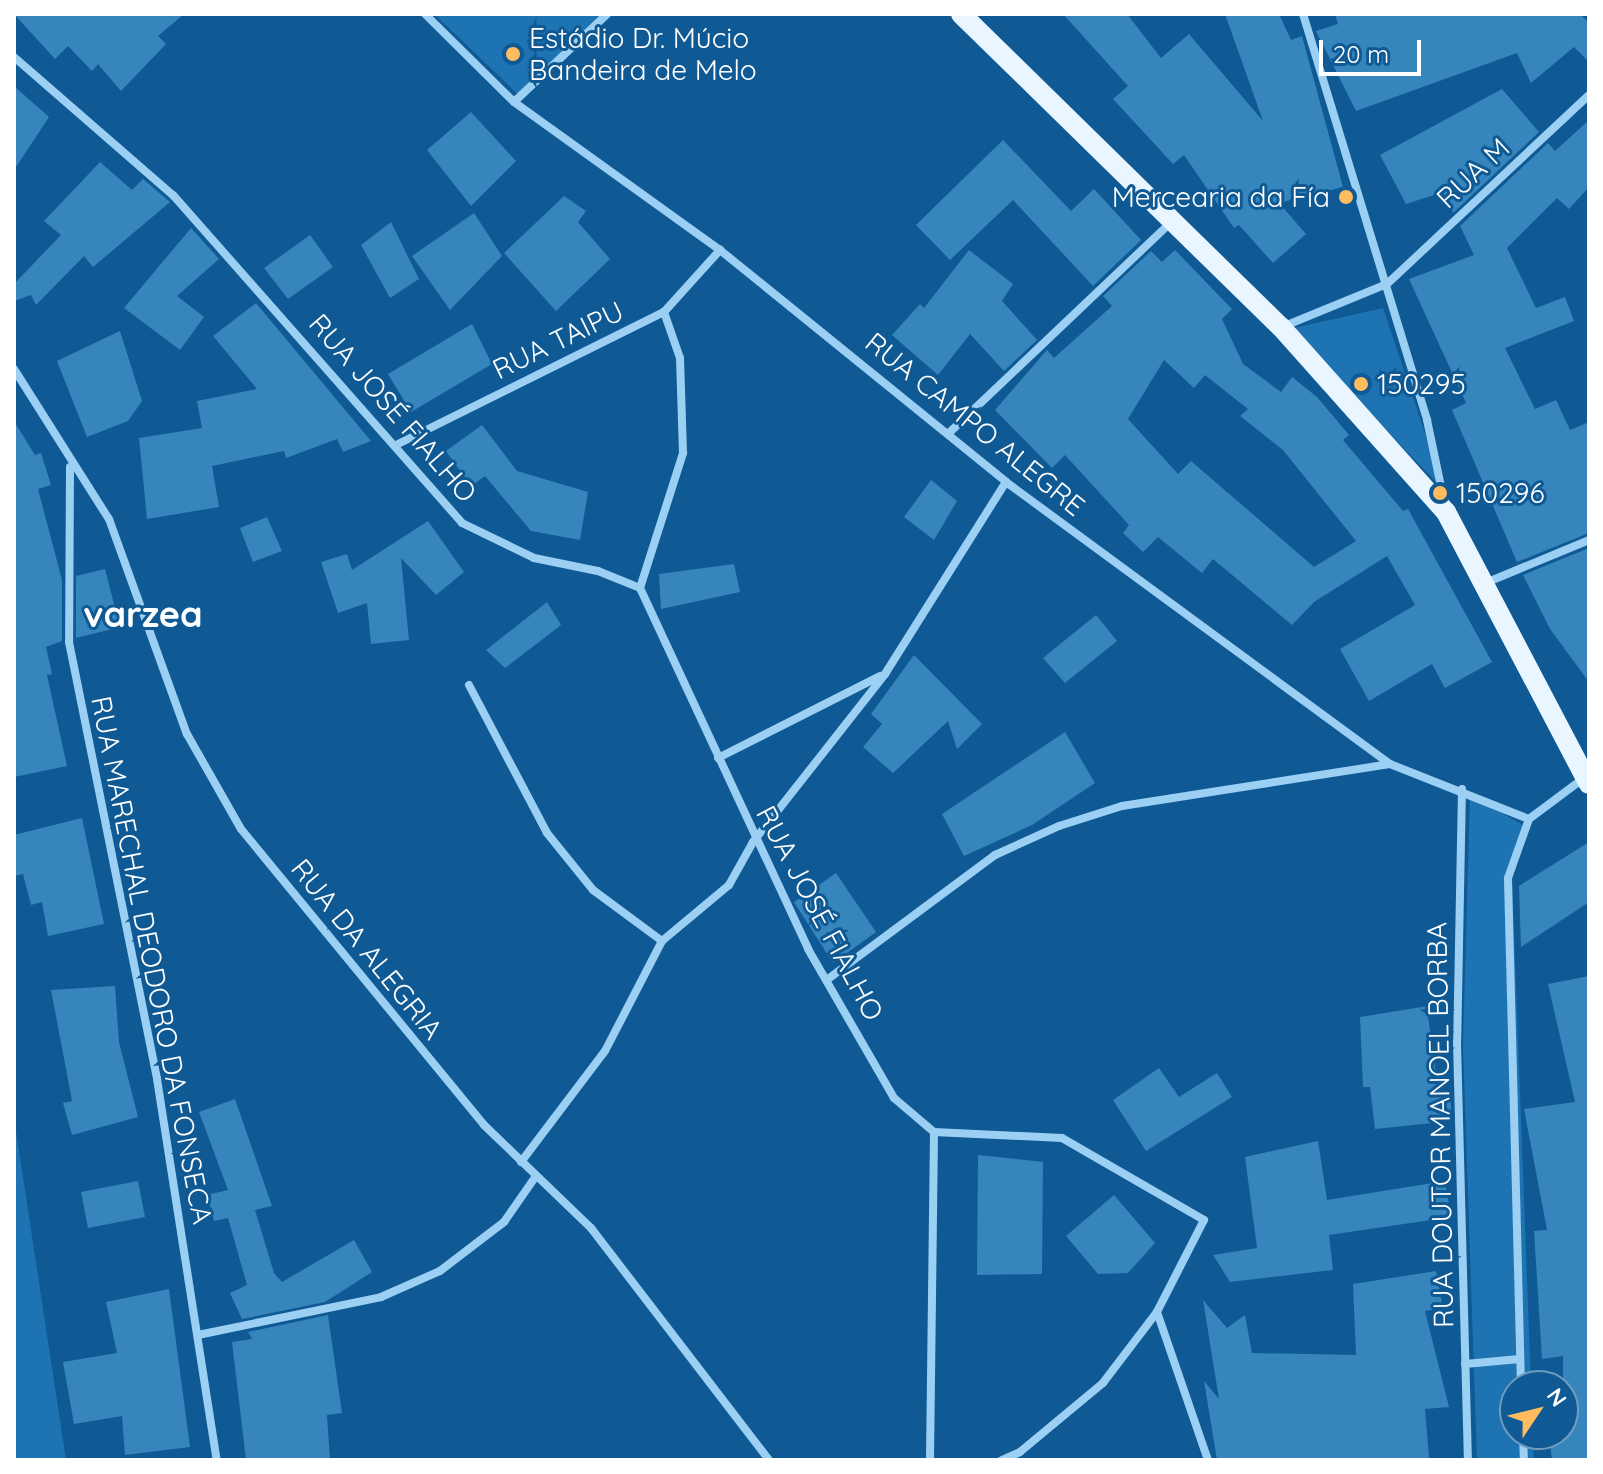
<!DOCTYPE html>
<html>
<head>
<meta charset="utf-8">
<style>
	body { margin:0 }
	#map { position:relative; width:1603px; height:1474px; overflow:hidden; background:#0f5a94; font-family:Quicksand,sans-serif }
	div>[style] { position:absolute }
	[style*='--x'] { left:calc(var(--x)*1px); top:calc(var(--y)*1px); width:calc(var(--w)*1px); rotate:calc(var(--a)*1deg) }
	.green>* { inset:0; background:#1e74b2 }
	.building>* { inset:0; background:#3785bd }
	.street>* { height:8px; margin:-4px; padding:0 4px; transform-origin:4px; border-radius:4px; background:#9ccff4 }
	.primary>* { height:20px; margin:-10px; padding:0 10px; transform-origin:10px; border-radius:10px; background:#e9f5ff }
	.dots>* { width:22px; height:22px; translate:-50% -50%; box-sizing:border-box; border:4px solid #0f5a94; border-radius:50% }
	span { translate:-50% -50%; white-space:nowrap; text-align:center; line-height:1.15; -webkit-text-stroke:6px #0f5a94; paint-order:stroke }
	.poi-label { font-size:28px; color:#fff }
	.left { translate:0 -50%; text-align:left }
	.right { translate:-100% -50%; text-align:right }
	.street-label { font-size:28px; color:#fff }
	.district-label { font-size:36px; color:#fff; font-weight:700 }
	.frame { position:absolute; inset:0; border:16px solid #fff; pointer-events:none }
	.north { position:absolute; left:1499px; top:1370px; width:80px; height:80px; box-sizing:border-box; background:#0f5a94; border:2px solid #6f9cbf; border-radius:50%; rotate:55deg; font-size:22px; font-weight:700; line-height:32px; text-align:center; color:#fff }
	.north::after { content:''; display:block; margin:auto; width:28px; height:36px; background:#ffbc5f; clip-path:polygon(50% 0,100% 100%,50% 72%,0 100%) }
	.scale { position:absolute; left:1319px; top:40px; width:102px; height:36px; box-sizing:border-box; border:4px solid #fff; border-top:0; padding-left:10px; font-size:24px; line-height:28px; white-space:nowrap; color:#fff; -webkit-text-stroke:6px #0f5a94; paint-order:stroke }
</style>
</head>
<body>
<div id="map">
	<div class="green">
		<i style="clip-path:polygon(434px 14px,614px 14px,523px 99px)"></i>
		<i style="clip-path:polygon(1383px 308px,1430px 448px,1436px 482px,1290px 329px)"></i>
		<i style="clip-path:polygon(1470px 794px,1526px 827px,1512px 880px,1531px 1386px,1515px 1386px,1515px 1434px,1533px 1434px,1534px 1460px,1477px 1460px,1463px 1046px)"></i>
		<i style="clip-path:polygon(14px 1118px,66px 1460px,14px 1460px)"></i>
	</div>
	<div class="building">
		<i style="clip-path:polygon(14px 14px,184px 14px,158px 36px,166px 44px,121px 91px,98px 64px,92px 71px,68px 46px,55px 59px)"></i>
		<i style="clip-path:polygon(1063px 14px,1127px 14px,1161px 58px,1189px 34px,1263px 121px,1225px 14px,1279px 14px,1291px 40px,1302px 36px,1343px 187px,1279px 203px,1306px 234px,1273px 263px,1239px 225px,1234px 228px,1184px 155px,1173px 164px,1113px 99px,1128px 86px)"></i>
		<i style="clip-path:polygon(1335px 14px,1580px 14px,1589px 23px,1589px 62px,1574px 47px,1531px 83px,1517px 53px,1356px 111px,1316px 31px,1338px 24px)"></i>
		<i style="clip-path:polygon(14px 86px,49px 117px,14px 170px)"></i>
		<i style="clip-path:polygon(1502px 89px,1539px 132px,1453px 213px,1443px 192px,1406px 204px,1380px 155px)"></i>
		<i style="clip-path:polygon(471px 112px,516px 161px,471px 206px,427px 150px)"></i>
		<i style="clip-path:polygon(1589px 120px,1589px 187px,1569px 209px,1557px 198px,1507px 248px,1536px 308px,1565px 297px,1574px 321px,1505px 348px,1535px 409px,1556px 400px,1570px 430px,1589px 422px,1589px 533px,1517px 562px,1452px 410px,1466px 403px,1409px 279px,1474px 255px,1460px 226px,1548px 143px,1555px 151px)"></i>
		<i style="clip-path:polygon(1003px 140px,1071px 211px,1094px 189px,1141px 240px,1093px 286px,1013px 200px,950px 260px,916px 225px)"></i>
		<i style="clip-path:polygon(100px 162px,132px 190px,143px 179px,170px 202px,93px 267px,84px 256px,36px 305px,31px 295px,14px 301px,14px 284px,61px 235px,44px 221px)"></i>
		<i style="clip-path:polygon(564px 196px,586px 211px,578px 222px,610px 259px,556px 311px,504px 253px)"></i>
		<i style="clip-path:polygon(474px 213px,502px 256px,450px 310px,412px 256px)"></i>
		<i style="clip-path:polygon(391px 222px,419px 279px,390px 298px,361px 245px)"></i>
		<i style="clip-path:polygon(191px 228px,219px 259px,177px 296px,204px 317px,180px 350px,124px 308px)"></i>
		<i style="clip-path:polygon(310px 235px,333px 267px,288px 299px,264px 268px)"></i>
		<i style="clip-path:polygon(969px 250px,1013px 284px,1002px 301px,1037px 340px,1004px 371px,970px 334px,938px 375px,892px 335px,920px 304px,924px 308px)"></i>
		<i style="clip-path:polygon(evenodd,1175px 250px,1232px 309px,1222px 319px,1243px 364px,1281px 392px,1292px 377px,1317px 397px,1349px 435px,1343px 440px,1403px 511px,1408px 509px,1492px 662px,1445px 688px,1432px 664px,1369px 701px,1340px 649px,1415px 605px,1387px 556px,1314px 602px,1292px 625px,1213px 559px,1202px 573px,1158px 537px,1143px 552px,1123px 533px,1129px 525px,1065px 455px,1052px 468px,995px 410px,1047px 350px,1054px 358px,1112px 306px,1103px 296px,1151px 251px,1162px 262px,1175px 250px,1164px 360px,1194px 388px,1205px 375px,1248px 409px,1240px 416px,1283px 450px,1356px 541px,1314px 567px,1191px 461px,1178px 474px,1128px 419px,1164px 360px)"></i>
		<i style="clip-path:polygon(256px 303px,371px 441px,343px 452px,337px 439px,286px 458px,284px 451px,212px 466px,219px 507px,147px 519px,139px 438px,202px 428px,197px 401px,257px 389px,213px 336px)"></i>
		<i style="clip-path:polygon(472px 324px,492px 364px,411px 412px,388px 374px)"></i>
		<i style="clip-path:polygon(120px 331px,142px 401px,128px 421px,87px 437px,57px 361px)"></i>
		<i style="clip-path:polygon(14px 421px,35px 455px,41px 453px,51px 485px,38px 489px,62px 580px,62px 641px,46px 647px,52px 674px,47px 675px,67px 766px,14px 777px)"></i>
		<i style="clip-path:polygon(482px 425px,517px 471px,588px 492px,580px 540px,531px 531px,485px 476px,471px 486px,446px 451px)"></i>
		<i style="clip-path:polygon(931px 480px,957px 501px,934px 540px,904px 517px)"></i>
		<i style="clip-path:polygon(267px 517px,282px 551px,253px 562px,240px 528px)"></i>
		<i style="clip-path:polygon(428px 521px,464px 572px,436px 595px,401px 558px,409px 640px,371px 644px,367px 603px,338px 613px,321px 562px,347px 554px,352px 570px)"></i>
		<i style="clip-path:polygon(1589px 548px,1589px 682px,1550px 629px,1523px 575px)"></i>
		<i style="clip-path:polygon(734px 564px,740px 592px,661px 609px,659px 574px)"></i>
		<i style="clip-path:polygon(105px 569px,120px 627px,76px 638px,76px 576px)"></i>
		<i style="clip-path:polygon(547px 602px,561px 625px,505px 668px,486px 650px)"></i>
		<i style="clip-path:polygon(1096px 615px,1117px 641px,1065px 683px,1043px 658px)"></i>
		<i style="clip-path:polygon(914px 655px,982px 724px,957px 749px,948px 721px,893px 773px,863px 747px,882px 724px,871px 714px)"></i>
		<i style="clip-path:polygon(1065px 732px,1095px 783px,1032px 825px,964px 856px,942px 814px)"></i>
		<i style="clip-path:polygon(82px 818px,104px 924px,48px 936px,42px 902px,31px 905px,23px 874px,14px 876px,14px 835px)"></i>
		<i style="clip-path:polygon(1589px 842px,1589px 902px,1521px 947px,1519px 886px)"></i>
		<i style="clip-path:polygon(836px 873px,876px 932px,833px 963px,794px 902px)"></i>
		<i style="clip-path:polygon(1589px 976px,1589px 1460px,1552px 1460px,1549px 1434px,1563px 1434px,1563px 1356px,1542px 1359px,1534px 1231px,1547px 1230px,1524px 1109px,1575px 1102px,1548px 984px)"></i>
		<i style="clip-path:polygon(115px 986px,119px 1042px,138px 1117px,72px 1135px,63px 1103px,72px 1101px,51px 990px)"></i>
		<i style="clip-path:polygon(1434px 1005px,1427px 1009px,1439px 1095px,1450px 1094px,1452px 1121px,1375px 1129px,1370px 1087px,1363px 1087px,1360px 1017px)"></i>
		<i style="clip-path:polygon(1159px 1068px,1179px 1097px,1217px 1073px,1232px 1097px,1146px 1151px,1113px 1100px)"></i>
		<i style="clip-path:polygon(235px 1099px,272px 1206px,255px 1210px,274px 1273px,282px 1282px,354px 1240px,372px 1272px,325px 1302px,242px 1319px,230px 1293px,247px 1285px,228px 1218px,214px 1221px,207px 1195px,228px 1190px,199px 1112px)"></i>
		<i style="clip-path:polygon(1318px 1141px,1327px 1200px,1445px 1181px,1451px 1217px,1329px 1235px,1333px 1270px,1230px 1282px,1213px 1255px,1257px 1248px,1245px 1157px)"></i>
		<i style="clip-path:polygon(978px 1155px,1043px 1162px,1042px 1274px,977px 1275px)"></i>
		<i style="clip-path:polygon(138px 1181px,145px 1217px,88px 1228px,81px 1192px)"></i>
		<i style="clip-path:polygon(1114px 1195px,1155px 1243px,1128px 1273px,1098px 1274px,1066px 1236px)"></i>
		<i style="clip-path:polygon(1436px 1271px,1443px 1308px,1425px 1311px,1449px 1407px,1425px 1409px,1429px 1458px,1217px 1460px,1204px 1381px,1219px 1399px,1203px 1300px,1227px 1328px,1245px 1315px,1252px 1353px,1356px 1355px,1353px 1284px)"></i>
		<i style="clip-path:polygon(169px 1289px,190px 1447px,125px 1455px,122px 1416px,74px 1424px,63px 1362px,117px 1353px,106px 1302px)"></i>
		<i style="clip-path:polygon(328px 1315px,342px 1413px,327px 1415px,330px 1460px,246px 1460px,232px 1342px,252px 1339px,248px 1332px)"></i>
	</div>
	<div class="street">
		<i style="--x:425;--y:14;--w:125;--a:44.7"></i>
		<i style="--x:514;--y:102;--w:254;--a:35.7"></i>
		<i style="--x:720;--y:250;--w:368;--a:39"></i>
		<i style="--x:1006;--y:482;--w:476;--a:36.3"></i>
		<i style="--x:1390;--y:764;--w:149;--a:21.6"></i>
		<i style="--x:1303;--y:14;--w:425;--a:73"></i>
		<i style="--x:1427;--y:420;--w:83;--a:78.1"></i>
		<i style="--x:14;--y:57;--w:211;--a:41"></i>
		<i style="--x:173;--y:195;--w:437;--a:48.6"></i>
		<i style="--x:462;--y:523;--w:80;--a:25.9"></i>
		<i style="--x:534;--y:558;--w:65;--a:11.5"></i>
		<i style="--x:598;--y:571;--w:45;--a:22"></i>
		<i style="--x:640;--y:588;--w:398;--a:65"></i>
		<i style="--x:808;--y:949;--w:172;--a:60"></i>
		<i style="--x:894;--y:1098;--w:52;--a:40.4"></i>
		<i style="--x:514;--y:102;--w:128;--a:-43.4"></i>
		<i style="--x:1282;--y:327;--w:113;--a:-22.3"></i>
		<i style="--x:1387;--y:284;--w:277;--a:-43.1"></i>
		<i style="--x:14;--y:369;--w:178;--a:57.7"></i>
		<i style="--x:109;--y:519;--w:229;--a:70.1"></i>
		<i style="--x:187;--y:734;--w:109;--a:60.4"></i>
		<i style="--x:241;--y:829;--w:383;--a:50.6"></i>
		<i style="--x:484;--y:1125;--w:149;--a:43.9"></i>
		<i style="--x:591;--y:1228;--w:292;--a:52.5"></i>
		<i style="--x:950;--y:432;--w:306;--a:-43.5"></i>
		<i style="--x:398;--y:444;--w:297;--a:-26.4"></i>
		<i style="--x:664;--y:312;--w:84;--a:-47.9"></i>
		<i style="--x:70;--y:467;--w:175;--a:90.3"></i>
		<i style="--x:69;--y:642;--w:446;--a:78.6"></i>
		<i style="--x:157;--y:1079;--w:386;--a:81.1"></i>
		<i style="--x:1483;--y:584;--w:115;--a:-22.5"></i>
		<i style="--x:640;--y:588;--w:142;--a:-72.3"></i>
		<i style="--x:683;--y:453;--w:95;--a:-91.8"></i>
		<i style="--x:680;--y:358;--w:49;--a:-109.2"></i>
		<i style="--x:469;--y:685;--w:167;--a:62.2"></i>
		<i style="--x:547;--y:833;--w:73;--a:51.1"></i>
		<i style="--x:593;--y:890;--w:86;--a:36.5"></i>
		<i style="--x:718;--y:758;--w:182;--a:-26.8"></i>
		<i style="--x:1462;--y:789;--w:254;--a:91.1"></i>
		<i style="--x:1457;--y:1043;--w:417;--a:88.5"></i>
		<i style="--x:828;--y:979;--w:208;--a:-36.6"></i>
		<i style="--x:995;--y:855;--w:70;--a:-24.4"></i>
		<i style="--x:1059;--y:826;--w:66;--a:-17.6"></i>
		<i style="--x:1122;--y:806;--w:271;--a:-8.9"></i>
		<i style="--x:934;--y:1132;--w:128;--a:2.7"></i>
		<i style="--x:1062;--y:1138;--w:164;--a:30"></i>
		<i style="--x:1204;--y:1220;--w:103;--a:117.1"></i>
		<i style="--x:1157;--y:1312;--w:89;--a:127.3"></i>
		<i style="--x:1103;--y:1383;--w:108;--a:140.3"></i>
		<i style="--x:1020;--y:1452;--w:20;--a:156"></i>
		<i style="--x:521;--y:1162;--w:139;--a:-52.9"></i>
		<i style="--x:605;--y:1051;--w:124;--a:-62.6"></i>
		<i style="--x:662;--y:941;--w:87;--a:-39.9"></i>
		<i style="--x:729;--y:885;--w:49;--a:-60.8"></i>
		<i style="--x:753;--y:842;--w:214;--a:-51.8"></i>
		<i style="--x:885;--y:674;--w:227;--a:-57.8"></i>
		<i style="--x:1157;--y:1312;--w:157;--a:71"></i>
		<i style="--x:198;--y:1335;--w:187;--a:-11.7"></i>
		<i style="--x:381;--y:1297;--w:64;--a:-23.8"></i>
		<i style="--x:440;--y:1271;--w:81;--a:-37.4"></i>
		<i style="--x:504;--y:1222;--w:56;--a:-55.2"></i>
		<i style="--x:1465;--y:1364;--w:55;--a:-5.2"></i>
		<i style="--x:1521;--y:1386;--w:508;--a:-91.47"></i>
		<i style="--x:1508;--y:878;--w:63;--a:-70.4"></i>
		<i style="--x:1529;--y:819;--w:69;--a:-36.7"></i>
		<i style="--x:1523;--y:1434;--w:26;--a:88"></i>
		<i style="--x:930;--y:1460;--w:328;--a:-89.3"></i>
	</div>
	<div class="primary">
		<i style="--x:961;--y:14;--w:448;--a:44.4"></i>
		<i style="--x:1281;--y:327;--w:248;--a:48.3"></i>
		<i style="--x:1446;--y:512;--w:307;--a:62.3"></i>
	</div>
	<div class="dots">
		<i style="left:513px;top:54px;background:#ffbc5f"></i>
		<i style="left:1346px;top:197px;background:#ffbc5f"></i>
		<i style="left:1361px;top:384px;background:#ffbc5f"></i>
		<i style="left:1440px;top:493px;background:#ffbc5f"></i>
	</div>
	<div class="poi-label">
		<span class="left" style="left:529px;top:54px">Estádio Dr. Múcio<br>Bandeira de Melo</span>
		<span class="right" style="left:1330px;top:197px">Mercearia da Fía</span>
		<span class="left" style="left:1377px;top:384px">150295</span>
		<span class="left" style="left:1456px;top:493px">150296</span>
	</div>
	<div class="street-label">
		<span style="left:1473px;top:173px;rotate:-43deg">RUA M</span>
		<span style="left:558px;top:340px;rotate:-26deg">RUA TAIPU</span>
		<span style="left:393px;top:408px;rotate:49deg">RUA JOSÉ FIALHO</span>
		<span style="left:975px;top:424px;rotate:39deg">RUA CAMPO ALEGRE</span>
		<span style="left:820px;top:913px;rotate:62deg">RUA JOSÉ FIALHO</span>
		<span style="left:367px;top:949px;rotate:51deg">RUA DA ALEGRIA</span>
		<span style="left:152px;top:960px;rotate:79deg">RUA MARECHAL DEODORO DA FONSECA</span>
		<span style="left:1440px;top:1125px;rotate:-91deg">RUA DOUTOR MANOEL BORBA</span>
	</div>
	<div class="district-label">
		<span style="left:143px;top:614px">varzea</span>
	</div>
	<div class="frame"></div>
	<div class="north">N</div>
	<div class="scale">20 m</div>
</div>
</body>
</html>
